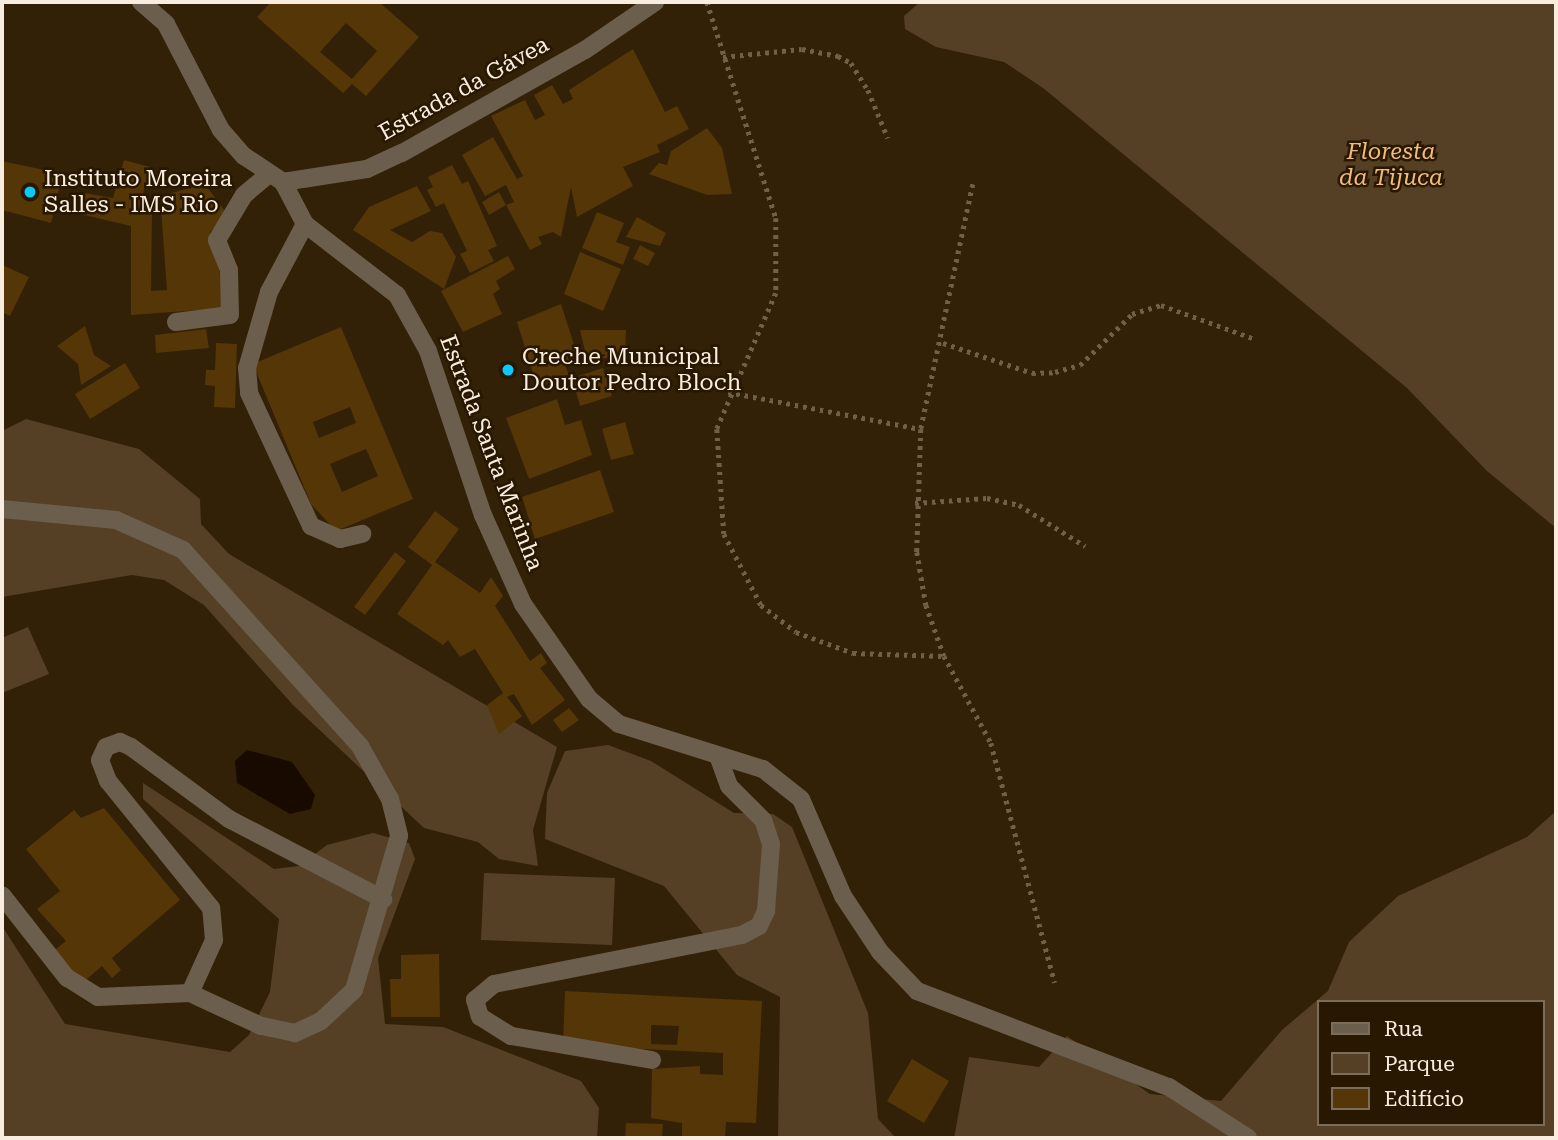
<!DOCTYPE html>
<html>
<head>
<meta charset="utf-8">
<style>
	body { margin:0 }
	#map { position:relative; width:1558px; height:1140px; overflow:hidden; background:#322107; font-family:"Roboto Serif",serif }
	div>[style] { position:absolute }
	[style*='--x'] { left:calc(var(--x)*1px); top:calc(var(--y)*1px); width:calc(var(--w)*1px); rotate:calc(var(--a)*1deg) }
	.green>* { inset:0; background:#554025 }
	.water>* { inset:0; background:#190a00 }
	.building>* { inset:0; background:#543607 }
	.path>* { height:4.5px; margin-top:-2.25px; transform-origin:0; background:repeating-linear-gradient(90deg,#6f604a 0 3.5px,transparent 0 8.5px) }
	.minor>* { height:18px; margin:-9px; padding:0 9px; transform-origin:9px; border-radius:9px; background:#6c5e4c }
	.dots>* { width:19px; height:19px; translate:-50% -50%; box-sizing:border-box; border:4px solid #281701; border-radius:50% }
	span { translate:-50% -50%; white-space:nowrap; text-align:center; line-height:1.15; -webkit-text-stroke:5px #281701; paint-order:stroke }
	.street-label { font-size:23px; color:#f9eddf }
	.park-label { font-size:23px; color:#efbc7a; font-style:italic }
	.poi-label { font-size:23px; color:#f9eddf }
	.left { translate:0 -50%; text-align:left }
	.frame { position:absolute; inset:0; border:4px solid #f9eddf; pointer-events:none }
	.legend { position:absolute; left:1317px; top:1000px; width:228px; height:126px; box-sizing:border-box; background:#281701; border:2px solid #7c6d5a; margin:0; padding:9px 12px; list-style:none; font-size:21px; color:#f9eddf }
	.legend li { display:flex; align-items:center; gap:14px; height:35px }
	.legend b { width:35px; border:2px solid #7c6d5a }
</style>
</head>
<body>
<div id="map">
	<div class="green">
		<i style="clip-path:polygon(920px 2px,1556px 2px,1556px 528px,1487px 471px,1407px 388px,1043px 88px,1004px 62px,936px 47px,905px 29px,904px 16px)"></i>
		<i style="clip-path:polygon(26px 419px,139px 449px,200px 499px,201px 524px,229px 554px,557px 747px,533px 830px,538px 866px,499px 859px,478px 842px,424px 828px,293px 705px,204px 605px,164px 580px,132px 575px,2px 597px,2px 431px)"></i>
		<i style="clip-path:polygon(28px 627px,49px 674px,2px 693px,2px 638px)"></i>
		<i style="clip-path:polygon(608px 745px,651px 761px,734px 813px,773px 814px,792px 827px,868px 1013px,878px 1119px,896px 1138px,778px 1138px,780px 997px,737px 975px,664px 886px,545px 839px,547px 793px,565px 751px)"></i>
		<i style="clip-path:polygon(143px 783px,274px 869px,299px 866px,327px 845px,373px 833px,409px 843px,415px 859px,378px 958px,385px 1024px,443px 1027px,581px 1081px,599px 1108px,597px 1138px,2px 1138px,2px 926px,65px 1024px,230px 1052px,249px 1035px,270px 992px,279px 919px,143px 799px)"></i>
		<i style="clip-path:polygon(evenodd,1556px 811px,1556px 1138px,954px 1138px,969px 1057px,1039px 1067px,1067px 1036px,1150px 1094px,1221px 1101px,1282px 1030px,1328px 991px,1349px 942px,1398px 896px,1527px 837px,1556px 811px,1318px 1002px,1542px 1002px,1542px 1124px,1318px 1124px,1318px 1002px)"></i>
		<i style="clip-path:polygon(484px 873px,615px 878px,612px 945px,481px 940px)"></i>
	</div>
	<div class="water">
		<i style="clip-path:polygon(247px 750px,292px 762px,315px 795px,311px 809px,290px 814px,237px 783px,235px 761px)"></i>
	</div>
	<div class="building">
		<i style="clip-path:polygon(evenodd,271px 2px,379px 2px,419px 37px,366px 96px,352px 84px,343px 93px,257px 17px,271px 2px,346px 23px,377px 51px,352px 79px,320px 52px,346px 23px)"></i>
		<i style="clip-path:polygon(633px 49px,665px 112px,677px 106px,689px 129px,657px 145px,660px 152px,623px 167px,633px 186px,577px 217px,571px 187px,561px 237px,553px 232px,538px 237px,542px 244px,530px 250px,506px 205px,514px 202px,506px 185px,485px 196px,462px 155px,493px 137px,517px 179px,523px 176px,491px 116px,525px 100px,535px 120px,545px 115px,534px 95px,552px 85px,563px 104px,573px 99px,569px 90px)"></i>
		<i style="clip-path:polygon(707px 128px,722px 148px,732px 194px,707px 195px,649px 174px,659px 163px,667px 165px,671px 151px)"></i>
		<i style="clip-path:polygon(124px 160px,150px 167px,139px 208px,152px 211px,151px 291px,167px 290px,160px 196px,205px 184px,227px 214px,210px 232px,228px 308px,131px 315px,131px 226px,80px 214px,85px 193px,113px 198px)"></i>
		<i style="clip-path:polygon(2px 161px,63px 174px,51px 223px,2px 210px)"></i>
		<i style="clip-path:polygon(452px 165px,462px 184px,468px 181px,497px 246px,488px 250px,494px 261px,470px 273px,460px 254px,467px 251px,444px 203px,436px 207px,427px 190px,433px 187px,428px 177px)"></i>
		<i style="clip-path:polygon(417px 186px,431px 211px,390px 230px,412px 242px,430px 231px,442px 233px,456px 257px,444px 289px,353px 230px,369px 207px)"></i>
		<i style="clip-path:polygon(499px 192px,506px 205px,489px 215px,482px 202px)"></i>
		<i style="clip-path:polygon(597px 212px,624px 223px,616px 242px,630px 247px,623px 265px,582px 248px)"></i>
		<i style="clip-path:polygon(637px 217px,666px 233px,660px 246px,626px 237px)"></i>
		<i style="clip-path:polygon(640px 245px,655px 253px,648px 266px,633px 259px)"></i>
		<i style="clip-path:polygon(580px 252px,621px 269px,603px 311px,564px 294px)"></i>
		<i style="clip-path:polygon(508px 256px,515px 269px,496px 281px,500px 289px,493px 294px,502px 314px,463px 332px,441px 291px)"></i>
		<i style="clip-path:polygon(2px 265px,29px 277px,10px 316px,2px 312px)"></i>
		<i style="clip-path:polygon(561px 304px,578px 357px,564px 361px,569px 376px,537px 386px,517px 322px)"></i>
		<i style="clip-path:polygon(85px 326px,94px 355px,111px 366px,81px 385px,78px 364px,57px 346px)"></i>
		<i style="clip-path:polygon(evenodd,341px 327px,413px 499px,336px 531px,311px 504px,253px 364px,341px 327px,350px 407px,356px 423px,319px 438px,313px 422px,350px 407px,341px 327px,366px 449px,378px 476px,342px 492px,330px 464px,366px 449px)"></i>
		<i style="clip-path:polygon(206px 329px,209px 348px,156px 353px,155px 335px)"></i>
		<i style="clip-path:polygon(580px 330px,626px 330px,625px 357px,587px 359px)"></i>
		<i style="clip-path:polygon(216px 343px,237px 344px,235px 408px,214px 407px,215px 386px,205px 385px,206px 370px,215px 370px)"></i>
		<i style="clip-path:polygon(125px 363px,140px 388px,90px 419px,75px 394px)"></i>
		<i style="clip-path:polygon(603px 368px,612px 396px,580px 406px,572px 378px)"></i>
		<i style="clip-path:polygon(557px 399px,565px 425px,581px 420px,592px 455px,529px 479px,506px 418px)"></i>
		<i style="clip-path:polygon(625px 422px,634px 454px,611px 460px,602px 429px)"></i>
		<i style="clip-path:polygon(600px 470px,614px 512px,535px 539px,522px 497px)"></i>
		<i style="clip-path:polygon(435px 511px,459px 529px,435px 562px,480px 593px,491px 577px,503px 596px,495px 606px,530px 661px,541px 653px,547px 663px,540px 668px,565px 700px,532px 725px,514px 694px,507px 697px,522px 716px,499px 734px,487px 705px,503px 693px,475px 649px,460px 657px,448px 640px,443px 645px,397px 614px,432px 565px,408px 547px)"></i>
		<i style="clip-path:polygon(395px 552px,406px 561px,365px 615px,354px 607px)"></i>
		<i style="clip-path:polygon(569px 708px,579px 720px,562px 732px,553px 720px)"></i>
		<i style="clip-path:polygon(104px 808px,180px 900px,112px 958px,121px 970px,112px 978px,102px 966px,81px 984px,51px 953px,66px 941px,37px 909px,60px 891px,26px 849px,74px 810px,81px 818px)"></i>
		<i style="clip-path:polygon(439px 954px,440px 1017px,391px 1017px,390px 979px,401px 979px,401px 955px)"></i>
		<i style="clip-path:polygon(evenodd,565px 991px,762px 1001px,756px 1123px,726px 1122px,725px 1138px,682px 1138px,682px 1123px,651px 1118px,652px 1069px,700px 1066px,700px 1074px,723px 1075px,723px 1053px,563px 1045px,565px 991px,651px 1025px,679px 1026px,677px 1045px,651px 1044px,651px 1025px)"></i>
		<i style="clip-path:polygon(912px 1059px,949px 1081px,924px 1123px,887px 1101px)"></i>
		<i style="clip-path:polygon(626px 1123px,663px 1124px,662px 1138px,625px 1138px)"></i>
	</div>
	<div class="path">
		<i style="--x:707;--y:2;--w:227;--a:72.3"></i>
		<i style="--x:776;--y:218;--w:75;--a:90"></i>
		<i style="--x:776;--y:293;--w:148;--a:113.5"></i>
		<i style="--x:717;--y:429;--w:105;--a:86.2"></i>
		<i style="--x:724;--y:534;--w:80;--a:62.5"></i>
		<i style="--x:761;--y:605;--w:44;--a:37.6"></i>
		<i style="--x:796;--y:632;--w:61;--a:20.2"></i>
		<i style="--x:853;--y:653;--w:91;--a:1.9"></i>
		<i style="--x:723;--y:57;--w:79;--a:-5.8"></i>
		<i style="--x:802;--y:49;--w:37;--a:11"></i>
		<i style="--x:838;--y:56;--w:15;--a:28"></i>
		<i style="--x:851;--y:63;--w:32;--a:58"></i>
		<i style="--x:868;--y:90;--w:52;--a:67.4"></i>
		<i style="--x:973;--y:184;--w:250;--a:102"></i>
		<i style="--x:921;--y:429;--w:123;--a:91.9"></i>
		<i style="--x:917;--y:552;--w:54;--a:80.4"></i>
		<i style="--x:926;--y:605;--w:54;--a:70.6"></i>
		<i style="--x:944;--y:656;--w:99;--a:61.6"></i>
		<i style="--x:991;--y:743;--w:248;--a:75.1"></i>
		<i style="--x:943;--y:343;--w:94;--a:18.6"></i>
		<i style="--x:1032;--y:373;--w:23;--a:-2"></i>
		<i style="--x:1055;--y:372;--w:26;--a:-16"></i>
		<i style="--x:1080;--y:365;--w:73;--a:-44.4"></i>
		<i style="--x:1132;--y:314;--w:30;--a:-17"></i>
		<i style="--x:1161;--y:305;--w:97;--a:19.9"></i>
		<i style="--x:728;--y:392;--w:197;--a:10.9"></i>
		<i style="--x:915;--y:503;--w:72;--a:-4"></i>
		<i style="--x:987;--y:498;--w:33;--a:12"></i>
		<i style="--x:1019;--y:505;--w:78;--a:31.8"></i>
	</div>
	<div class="minor">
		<i style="--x:141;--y:2;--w:33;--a:41"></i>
		<i style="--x:166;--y:24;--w:119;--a:62.6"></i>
		<i style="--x:221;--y:130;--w:35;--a:49"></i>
		<i style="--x:244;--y:156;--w:47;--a:33.7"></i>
		<i style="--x:283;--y:182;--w:47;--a:62.4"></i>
		<i style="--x:305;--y:224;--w:116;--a:37.7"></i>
		<i style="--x:397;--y:295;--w:64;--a:61"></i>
		<i style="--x:428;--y:351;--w:173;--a:71.5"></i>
		<i style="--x:483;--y:515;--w:98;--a:65.8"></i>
		<i style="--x:523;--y:604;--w:116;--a:55.2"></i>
		<i style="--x:589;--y:699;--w:39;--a:40"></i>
		<i style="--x:619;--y:724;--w:151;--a:17.4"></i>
		<i style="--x:763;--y:769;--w:48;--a:38.3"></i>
		<i style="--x:801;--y:799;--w:106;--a:66.6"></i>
		<i style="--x:843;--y:896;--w:67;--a:56.5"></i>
		<i style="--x:880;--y:952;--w:54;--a:46.5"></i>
		<i style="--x:917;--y:991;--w:270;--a:20.9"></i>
		<i style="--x:1169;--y:1087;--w:94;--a:32.8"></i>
		<i style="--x:283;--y:182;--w:85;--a:-8.8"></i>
		<i style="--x:367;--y:169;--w:38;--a:-25"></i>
		<i style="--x:402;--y:153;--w:210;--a:-29.4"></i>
		<i style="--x:585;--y:50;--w:85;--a:-34.4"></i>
		<i style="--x:305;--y:224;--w:77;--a:117.9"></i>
		<i style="--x:269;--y:292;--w:79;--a:106.1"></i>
		<i style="--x:247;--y:368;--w:25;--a:85"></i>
		<i style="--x:249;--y:393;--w:147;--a:65"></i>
		<i style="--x:311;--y:526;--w:32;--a:24"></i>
		<i style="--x:340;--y:539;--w:23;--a:-13"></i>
		<i style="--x:176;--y:322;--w:54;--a:-7.4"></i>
		<i style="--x:230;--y:315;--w:45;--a:-91.3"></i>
		<i style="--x:229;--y:270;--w:32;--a:-112"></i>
		<i style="--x:217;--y:240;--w:52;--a:-59"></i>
		<i style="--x:244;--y:195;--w:33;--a:-40"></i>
		<i style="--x:2;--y:509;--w:115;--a:5.5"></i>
		<i style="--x:116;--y:520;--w:73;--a:24.1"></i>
		<i style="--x:183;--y:550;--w:264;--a:47.9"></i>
		<i style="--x:360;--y:746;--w:61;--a:60.5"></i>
		<i style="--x:390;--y:799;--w:38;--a:76"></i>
		<i style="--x:399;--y:836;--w:160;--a:106.3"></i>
		<i style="--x:354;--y:990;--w:45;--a:136.8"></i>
		<i style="--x:321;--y:1021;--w:29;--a:155"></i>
		<i style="--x:295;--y:1033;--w:35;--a:-168"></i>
		<i style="--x:261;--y:1026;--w:78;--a:-155.1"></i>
		<i style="--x:190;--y:993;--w:92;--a:177.5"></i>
		<i style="--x:98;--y:997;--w:36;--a:-148"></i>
		<i style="--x:67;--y:978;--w:105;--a:-128.1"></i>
		<i style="--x:190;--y:993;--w:58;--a:-65.6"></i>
		<i style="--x:214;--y:940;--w:32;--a:-95"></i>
		<i style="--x:211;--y:908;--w:164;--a:-129"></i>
		<i style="--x:108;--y:781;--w:22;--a:-111"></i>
		<i style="--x:100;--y:760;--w:14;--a:-65"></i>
		<i style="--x:106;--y:747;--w:15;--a:-20"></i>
		<i style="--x:120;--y:742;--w:12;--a:24"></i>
		<i style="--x:131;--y:747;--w:122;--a:36.3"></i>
		<i style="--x:229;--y:819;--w:174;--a:27.5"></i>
		<i style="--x:652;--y:1060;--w:143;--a:-170.3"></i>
		<i style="--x:511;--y:1036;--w:36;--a:-148"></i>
		<i style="--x:480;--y:1017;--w:18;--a:-106"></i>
		<i style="--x:475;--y:1000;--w:25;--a:-40"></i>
		<i style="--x:494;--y:984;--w:253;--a:-11.2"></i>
		<i style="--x:742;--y:935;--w:19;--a:-28"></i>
		<i style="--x:759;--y:926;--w:17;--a:-65"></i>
		<i style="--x:766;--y:911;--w:67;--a:-85.7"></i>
		<i style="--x:771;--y:844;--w:25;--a:-108"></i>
		<i style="--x:763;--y:820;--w:48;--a:-135"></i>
		<i style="--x:729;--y:786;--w:32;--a:-110"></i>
	</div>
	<div class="dots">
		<i style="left:30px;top:192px;background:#0acafa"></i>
		<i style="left:508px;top:370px;background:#0acafa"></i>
	</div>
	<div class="street-label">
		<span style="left:464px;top:89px;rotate:-29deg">Estrada da Gávea</span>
		<span style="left:491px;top:453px;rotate:69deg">Estrada Santa Marinha</span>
	</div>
	<div class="park-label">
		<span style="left:1391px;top:165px">Floresta<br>da Tijuca</span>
	</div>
	<div class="poi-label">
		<span class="left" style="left:44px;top:192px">Instituto Moreira<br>Salles - IMS Rio</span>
		<span class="left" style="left:522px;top:370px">Creche Municipal<br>Doutor Pedro Bloch</span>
	</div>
	<div class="frame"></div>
	<ul class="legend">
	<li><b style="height:9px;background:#6c5e4c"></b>Rua</li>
	<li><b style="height:19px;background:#554025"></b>Parque</li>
	<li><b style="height:19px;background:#543607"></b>Edifício</li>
	</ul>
</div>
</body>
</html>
